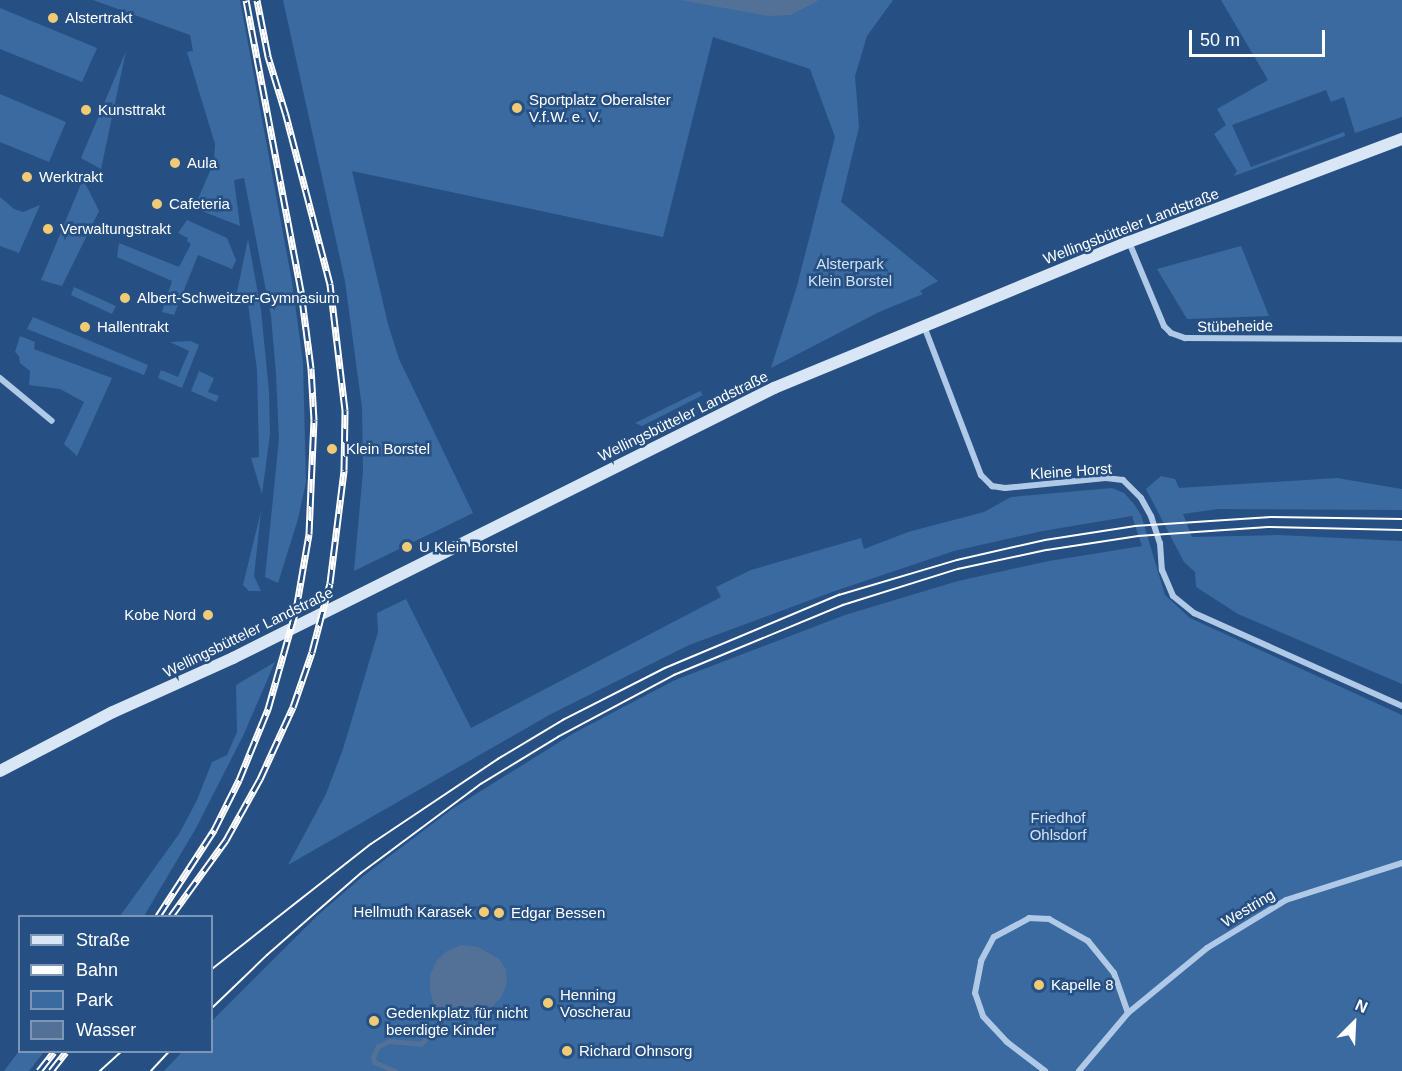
<!DOCTYPE html>
<html>
<head>
<meta charset="utf-8">
<style>
	body { margin:0 }
	#map { position:relative; width:1402px; height:1071px; overflow:hidden; background:#265083; font-family:Arial,sans-serif }
	div>[style] { position:absolute }
	[style*='--x'] { left:calc(var(--x)*1px); top:calc(var(--y)*1px); width:calc(var(--w)*1px); rotate:calc(var(--a)*1deg) }
	.green>* { inset:0; background:#3a6aa0 }
	.water>* { inset:0; background:#537196 }
	.stream>* { height:5px; margin:-2.5px; padding:0 2.5px; transform-origin:2.5px; border-radius:2.5px; background:#537196 }
	.minor>* { height:6px; margin:-3px; padding:0 3px; transform-origin:3px; border-radius:3px; background:#afc9e7 }
	.secondary>* { height:12px; margin:-6px; padding:0 6px; transform-origin:6px; border-radius:6px; background:#d9e6f6 }
	.tram>* { height:1.5px; margin:-0.75px; padding:0 0.75px; transform-origin:0.75px; border-radius:0.75px; background:#fff }
	.rail>* { height:7px; margin-top:-3.5px; transform-origin:0; background:repeating-linear-gradient(90deg,#265083 0 14px,#fff 0 28px); box-sizing:border-box; border-block:2px solid #fff }
	.dots>* { width:16px; height:16px; translate:-50% -50%; box-sizing:border-box; border:3px solid #265083; border-radius:50% }
	span { translate:-50% -50%; white-space:nowrap; text-align:center; line-height:1.15; -webkit-text-stroke:5px #265083; paint-order:stroke }
	.poi-label { font-size:15px; color:#fff }
	.left { translate:0 -50%; text-align:left }
	.right { translate:-100% -50%; text-align:right }
	.street-label { font-size:15px; color:#fff }
	.park-label { font-size:15px; color:#d2e3f6 }
	.legend { position:absolute; left:18px; top:915px; width:195px; height:138px; box-sizing:border-box; background:#265083; border:2px solid #7d96b5; margin:0; padding:8px 10px; list-style:none; font-size:18px; color:#fff }
	.legend li { display:flex; align-items:center; gap:12px; height:30px }
	.legend b { width:30px; border:2px solid #7d96b5 }
	.north { position:absolute; left:1324px; top:993px; width:60px; height:60px; -webkit-text-stroke:4px #265083; paint-order:stroke; rotate:24deg; font-size:16px; font-weight:700; line-height:24px; text-align:center; color:#fff }
	.north::after { content:''; display:block; margin:auto; width:21px; height:27px; background:#fff; clip-path:polygon(50% 0,100% 100%,50% 72%,0 100%) }
	.scale { position:absolute; left:1189px; top:30px; width:136px; height:27px; box-sizing:border-box; border:3px solid #fff; border-top:0; padding-left:8px; font-size:18px; line-height:21px; white-space:nowrap; color:#fff; -webkit-text-stroke:4px #265083; paint-order:stroke }
</style>
</head>
<body>
<div id="map">
	<div class="green">
		<i style="clip-path:polygon(93px 0,240px 0,292px 282px,303px 362px,306px 482px,298px 519px,278px 583px,265px 577px,279px 439px,276px 374px,271px 316px,244px 178px,234px 180px,240px 226px,194px 208px,214px 162px,215px 144px,187px 52px,193px 51px,190px 35px)"></i>
		<i style="clip-path:polygon(283px 0,893px 0,867px 36px,855px 76px,859px 127px,841px 202px,938px 281px,920px 291px,923px 294px,879px 312px,771px 368px,797px 286px,835px 137px,810px 69px,713px 37px,663px 237px,352px 171px,388px 324px,399px 359px,473px 513px,354px 571px,363px 471px,362px 408px,345px 281px)"></i>
		<i style="clip-path:polygon(1221px 0,1402px 0,1402px 117px,1355px 133px,1344px 97px,1331px 102px,1326px 90px,1232px 125px,1251px 167px,1344px 132px,1345px 136px,1234px 176px,1237px 171px,1214px 134px,1226px 125px,1217px 109px,1268px 80px)"></i>
		<i style="clip-path:polygon(0 8px,97px 48px,82px 82px,0 49px)"></i>
		<i style="clip-path:polygon(126px 51px,101px 169px,81px 158px)"></i>
		<i style="clip-path:polygon(0 94px,66px 122px,49px 162px,0 142px)"></i>
		<i style="clip-path:polygon(83px 179px,99px 211px,62px 286px,41px 280px)"></i>
		<i style="clip-path:polygon(0 197px,14px 209px,23px 212px,40px 205px,19px 253px,0 246px)"></i>
		<i style="clip-path:polygon(187px 220px,227px 238px,236px 260px,232px 269px,198px 255px,174px 315px,162px 312px,172px 281px,117px 257px,119px 243px,179px 267px,191px 244px,187px 241px,188px 238px,178px 233px)"></i>
		<i style="clip-path:polygon(248px 239px,261px 310px,269px 392px,270px 434px,262px 494px,251px 458px,259px 457px,257px 370px,247px 296px,236px 297px)"></i>
		<i style="clip-path:polygon(1241px 246px,1269px 316px,1187px 319px,1157px 269px)"></i>
		<i style="clip-path:polygon(74px 287px,116px 306px,112px 314px,71px 295px)"></i>
		<i style="clip-path:polygon(33px 317px,148px 365px,144px 375px,27px 329px)"></i>
		<i style="clip-path:polygon(20px 336px,35px 342px,34px 349px,112px 378px,77px 456px,64px 444px,84px 402px,60px 389px,29px 385px,30px 371px,20px 363px,19px 356px,15px 352px)"></i>
		<i style="clip-path:polygon(191px 341px,199px 345px,182px 388px,158px 378px,161px 370px,178px 377px,189px 351px,170px 342px)"></i>
		<i style="clip-path:polygon(199px 371px,214px 378px,208px 392px,219px 396px,216px 402px,191px 391px)"></i>
		<i style="clip-path:polygon(700px 391px,703px 395px,642px 426px,635px 423px)"></i>
		<i style="clip-path:polygon(1161px 476px,1175px 479px,1179px 488px,1337px 478px,1402px 489px,1402px 510px,1218px 509px,1183px 514px,1192px 537px,1279px 535px,1402px 541px,1402px 684px,1238px 614px,1196px 587px,1195px 572px,1184px 562px,1146px 489px)"></i>
		<i style="clip-path:polygon(1112px 488px,1124px 493px,1134px 504px,1141px 515px,1165px 595px,1190px 618px,1402px 715px,1402px 1071px,164px 1071px,182px 1052px,212px 1052px,212px 1021px,318px 915px,362px 877px,452px 809px,574px 733px,675px 680px,845px 615px,958px 581px,1049px 561px,1142px 546px,1132px 516px,1043px 531px,954px 551px,832px 592px,689px 645px,551px 714px,288px 865px,326px 794px,343px 749px,378px 632px,377px 613px,406px 599px,471px 728px,721px 597px,716px 587px,751px 570px,861px 538px,864px 549px,908px 532px,984px 512px,1011px 497px)"></i>
		<i style="clip-path:polygon(261px 511px,254px 576px,261px 591px,249px 591px,243px 585px)"></i>
		<i style="clip-path:polygon(275px 662px,243px 736px,196px 828px,144px 916px,120px 916px,179px 834px,197px 800px,212px 762px,227px 755px,237px 732px,236px 685px)"></i>
		<i style="clip-path:polygon(19px 1051px,44px 1052px,29px 1071px,4px 1071px)"></i>
	</div>
	<div class="water">
		<i style="clip-path:polygon(680px 0,819px 0,791px 15px,768px 16px)"></i>
		<i style="clip-path:polygon(461px 945px,478px 947px,499px 959px,506px 969px,507px 983px,502px 996px,492px 1007px,479px 1013px,460px 1014px,439px 1022px,430px 990px,430px 975px,437px 960px,447px 951px)"></i>
	</div>
	<div class="stream">
		<i style="--x:395;--y:1071;--w:23;--a:-157"></i>
		<i style="--x:374;--y:1062;--w:5;--a:-101"></i>
		<i style="--x:373;--y:1057;--w:12;--a:-66"></i>
		<i style="--x:378;--y:1046;--w:12;--a:-24"></i>
		<i style="--x:389;--y:1041;--w:32;--a:5"></i>
		<i style="--x:421;--y:1044;--w:28;--a:-51"></i>
	</div>
	<div class="minor">
		<i style="--x:1129;--y:242;--w:91;--a:67.4"></i>
		<i style="--x:1164;--y:326;--w:10;--a:45"></i>
		<i style="--x:1171;--y:333;--w:15;--a:20"></i>
		<i style="--x:1185;--y:338;--w:217;--a:0.3"></i>
		<i style="--x:924;--y:326;--w:160;--a:69.1"></i>
		<i style="--x:981;--y:475;--w:16;--a:45"></i>
		<i style="--x:992;--y:486;--w:13;--a:9"></i>
		<i style="--x:1005;--y:488;--w:101;--a:-5.7"></i>
		<i style="--x:1106;--y:478;--w:17;--a:7"></i>
		<i style="--x:1123;--y:480;--w:25;--a:45"></i>
		<i style="--x:1141;--y:498;--w:21;--a:61"></i>
		<i style="--x:1151;--y:516;--w:28;--a:72"></i>
		<i style="--x:1160;--y:543;--w:27;--a:86"></i>
		<i style="--x:1162;--y:570;--w:28;--a:67"></i>
		<i style="--x:1173;--y:596;--w:27;--a:39"></i>
		<i style="--x:1194;--y:613;--w:228;--a:24.1"></i>
		<i style="--x:0;--y:378;--w:67;--a:39.6"></i>
		<i style="--x:1045;--y:1071;--w:48;--a:-142.7"></i>
		<i style="--x:1007;--y:1042;--w:35;--a:-133"></i>
		<i style="--x:983;--y:1016;--w:24;--a:-109"></i>
		<i style="--x:975;--y:993;--w:33;--a:-79"></i>
		<i style="--x:981;--y:961;--w:27;--a:-62"></i>
		<i style="--x:994;--y:937;--w:40;--a:-28"></i>
		<i style="--x:1029;--y:918;--w:20;--a:3"></i>
		<i style="--x:1049;--y:919;--w:45;--a:29.4"></i>
		<i style="--x:1088;--y:941;--w:41;--a:50.9"></i>
		<i style="--x:1114;--y:973;--w:42;--a:70.7"></i>
		<i style="--x:1079;--y:1071;--w:76;--a:-49.8"></i>
		<i style="--x:1128;--y:1013;--w:102;--a:-39.4"></i>
		<i style="--x:1207;--y:948;--w:92;--a:-31.3"></i>
		<i style="--x:1286;--y:900;--w:122;--a:-17.7"></i>
	</div>
	<div class="secondary">
		<i style="--x:0;--y:771;--w:127;--a:-27.6"></i>
		<i style="--x:113;--y:712;--w:132;--a:-24.2"></i>
		<i style="--x:233;--y:658;--w:605;--a:-26.52"></i>
		<i style="--x:774;--y:388;--w:384;--a:-22.4"></i>
		<i style="--x:1129;--y:242;--w:292;--a:-20.7"></i>
	</div>
	<div class="tram">
		<i style="--x:212;--y:969;--w:202;--a:-38.2"></i>
		<i style="--x:371;--y:844;--w:153;--a:-33.8"></i>
		<i style="--x:498;--y:759;--w:76;--a:-31"></i>
		<i style="--x:563;--y:720;--w:114;--a:-27"></i>
		<i style="--x:665;--y:668;--w:189;--a:-22.8"></i>
		<i style="--x:839;--y:595;--w:123;--a:-16.5"></i>
		<i style="--x:957;--y:560;--w:90;--a:-12.8"></i>
		<i style="--x:1045;--y:540;--w:91;--a:-8.8"></i>
		<i style="--x:1135;--y:526;--w:136;--a:-3.8"></i>
		<i style="--x:1271;--y:517;--w:131;--a:0.9"></i>
		<i style="--x:212;--y:1008;--w:76;--a:-43.9"></i>
		<i style="--x:267;--y:955;--w:125;--a:-41.1"></i>
		<i style="--x:361;--y:873;--w:149;--a:-36.6"></i>
		<i style="--x:481;--y:784;--w:90;--a:-31.4"></i>
		<i style="--x:558;--y:737;--w:132;--a:-28.1"></i>
		<i style="--x:674;--y:675;--w:183;--a:-22.5"></i>
		<i style="--x:843;--y:605;--w:121;--a:-17.4"></i>
		<i style="--x:958;--y:569;--w:91;--a:-12.1"></i>
		<i style="--x:1047;--y:550;--w:92;--a:-8.7"></i>
		<i style="--x:1138;--y:536;--w:130;--a:-4"></i>
		<i style="--x:1268;--y:527;--w:134;--a:1.3"></i>
		<i style="--x:100;--y:1071;--w:28;--a:-42"></i>
		<i style="--x:151;--y:1071;--w:26;--a:-47"></i>
	</div>
	<div class="rail">
		<i style="--x:158;--y:916;--w:103;--a:-56.9"></i>
		<i style="--x:214;--y:830;--w:56;--a:-63.4"></i>
		<i style="--x:239;--y:780;--w:77;--a:-67.8"></i>
		<i style="--x:268;--y:709;--w:103;--a:-74.2"></i>
		<i style="--x:296;--y:610;--w:77;--a:-80.3"></i>
		<i style="--x:309;--y:534;--w:114;--a:-87.5"></i>
		<i style="--x:314;--y:420;--w:52;--a:-93.3"></i>
		<i style="--x:311;--y:368;--w:78;--a:-97.4"></i>
		<i style="--x:301;--y:291;--w:296;--a:-100.7"></i>
		<i style="--x:171;--y:916;--w:94;--a:-54.1"></i>
		<i style="--x:226;--y:840;--w:70;--a:-60.9"></i>
		<i style="--x:260;--y:779;--w:79;--a:-65.4"></i>
		<i style="--x:293;--y:707;--w:58;--a:-70.9"></i>
		<i style="--x:312;--y:652;--w:71;--a:-75.4"></i>
		<i style="--x:330;--y:583;--w:114;--a:-82.9"></i>
		<i style="--x:344;--y:470;--w:60;--a:-89"></i>
		<i style="--x:345;--y:410;--w:127;--a:-96.8"></i>
		<i style="--x:330;--y:284;--w:175;--a:-104.6"></i>
		<i style="--x:286;--y:115;--w:62;--a:-107"></i>
		<i style="--x:268;--y:56;--w:57;--a:-101.1"></i>
		<i style="--x:39;--y:1071;--w:24;--a:-52"></i>
		<i style="--x:51;--y:1071;--w:24;--a:-52"></i>
	</div>
	<div class="dots">
		<i style="left:53px;top:18px;background:#f0ca74"></i>
		<i style="left:517px;top:108px;background:#f0ca74"></i>
		<i style="left:86px;top:110px;background:#f0ca74"></i>
		<i style="left:175px;top:163px;background:#f0ca74"></i>
		<i style="left:27px;top:177px;background:#f0ca74"></i>
		<i style="left:157px;top:204px;background:#f0ca74"></i>
		<i style="left:48px;top:229px;background:#f0ca74"></i>
		<i style="left:125px;top:298px;background:#f0ca74"></i>
		<i style="left:85px;top:327px;background:#f0ca74"></i>
		<i style="left:332px;top:449px;background:#f0ca74"></i>
		<i style="left:407px;top:547px;background:#f0ca74"></i>
		<i style="left:208px;top:615px;background:#f0ca74"></i>
		<i style="left:484px;top:912px;background:#f0ca74"></i>
		<i style="left:499px;top:913px;background:#f0ca74"></i>
		<i style="left:1039px;top:985px;background:#f0ca74"></i>
		<i style="left:548px;top:1003px;background:#f0ca74"></i>
		<i style="left:374px;top:1021px;background:#f0ca74"></i>
		<i style="left:567px;top:1051px;background:#f0ca74"></i>
	</div>
	<div class="poi-label">
		<span class="left" style="left:65px;top:18px">Alstertrakt</span>
		<span class="left" style="left:529px;top:108px">Sportplatz Oberalster<br>V.f.W. e. V.</span>
		<span class="left" style="left:98px;top:110px">Kunsttrakt</span>
		<span class="left" style="left:187px;top:163px">Aula</span>
		<span class="left" style="left:39px;top:177px">Werktrakt</span>
		<span class="left" style="left:169px;top:204px">Cafeteria</span>
		<span class="left" style="left:60px;top:229px">Verwaltungstrakt</span>
		<span class="left" style="left:137px;top:298px">Albert-Schweitzer-Gymnasium</span>
		<span class="left" style="left:97px;top:327px">Hallentrakt</span>
		<span class="left" style="left:346px;top:449px">Klein Borstel</span>
		<span class="left" style="left:419px;top:547px">U Klein Borstel</span>
		<span class="right" style="left:196px;top:615px">Kobe Nord</span>
		<span class="right" style="left:472px;top:912px">Hellmuth Karasek</span>
		<span class="left" style="left:511px;top:913px">Edgar Bessen</span>
		<span class="left" style="left:1051px;top:985px">Kapelle 8</span>
		<span class="left" style="left:560px;top:1003px">Henning<br>Voscherau</span>
		<span class="left" style="left:386px;top:1021px">Gedenkplatz für nicht<br>beerdigte Kinder</span>
		<span class="left" style="left:579px;top:1051px">Richard Ohnsorg</span>
	</div>
	<div class="street-label">
		<span style="left:1131px;top:226px;rotate:-21deg">Wellingsbütteler Landstraße</span>
		<span style="left:1235px;top:326px;rotate:-1deg">Stübeheide</span>
		<span style="left:683px;top:416px;rotate:-26deg">Wellingsbütteler Landstraße</span>
		<span style="left:1071px;top:471px;rotate:-4deg">Kleine Horst</span>
		<span style="left:248px;top:632px;rotate:-26deg">Wellingsbütteler Landstraße</span>
		<span style="left:1248px;top:908px;rotate:-31deg">Westring</span>
	</div>
	<div class="park-label">
		<span style="left:850px;top:272px">Alsterpark<br>Klein Borstel</span>
		<span style="left:1058px;top:826px">Friedhof<br>Ohlsdorf</span>
	</div>
	<ul class="legend">
	<li><b style="height:8px;background:#d9e6f6"></b>Straße</li>
	<li><b style="height:8px;background:#fff"></b>Bahn</li>
	<li><b style="height:16px;background:#3a6aa0"></b>Park</li>
	<li><b style="height:16px;background:#537196"></b>Wasser</li>
	</ul>
	<div class="north">N</div>
	<div class="scale">50 m</div>
</div>
</body>
</html>
